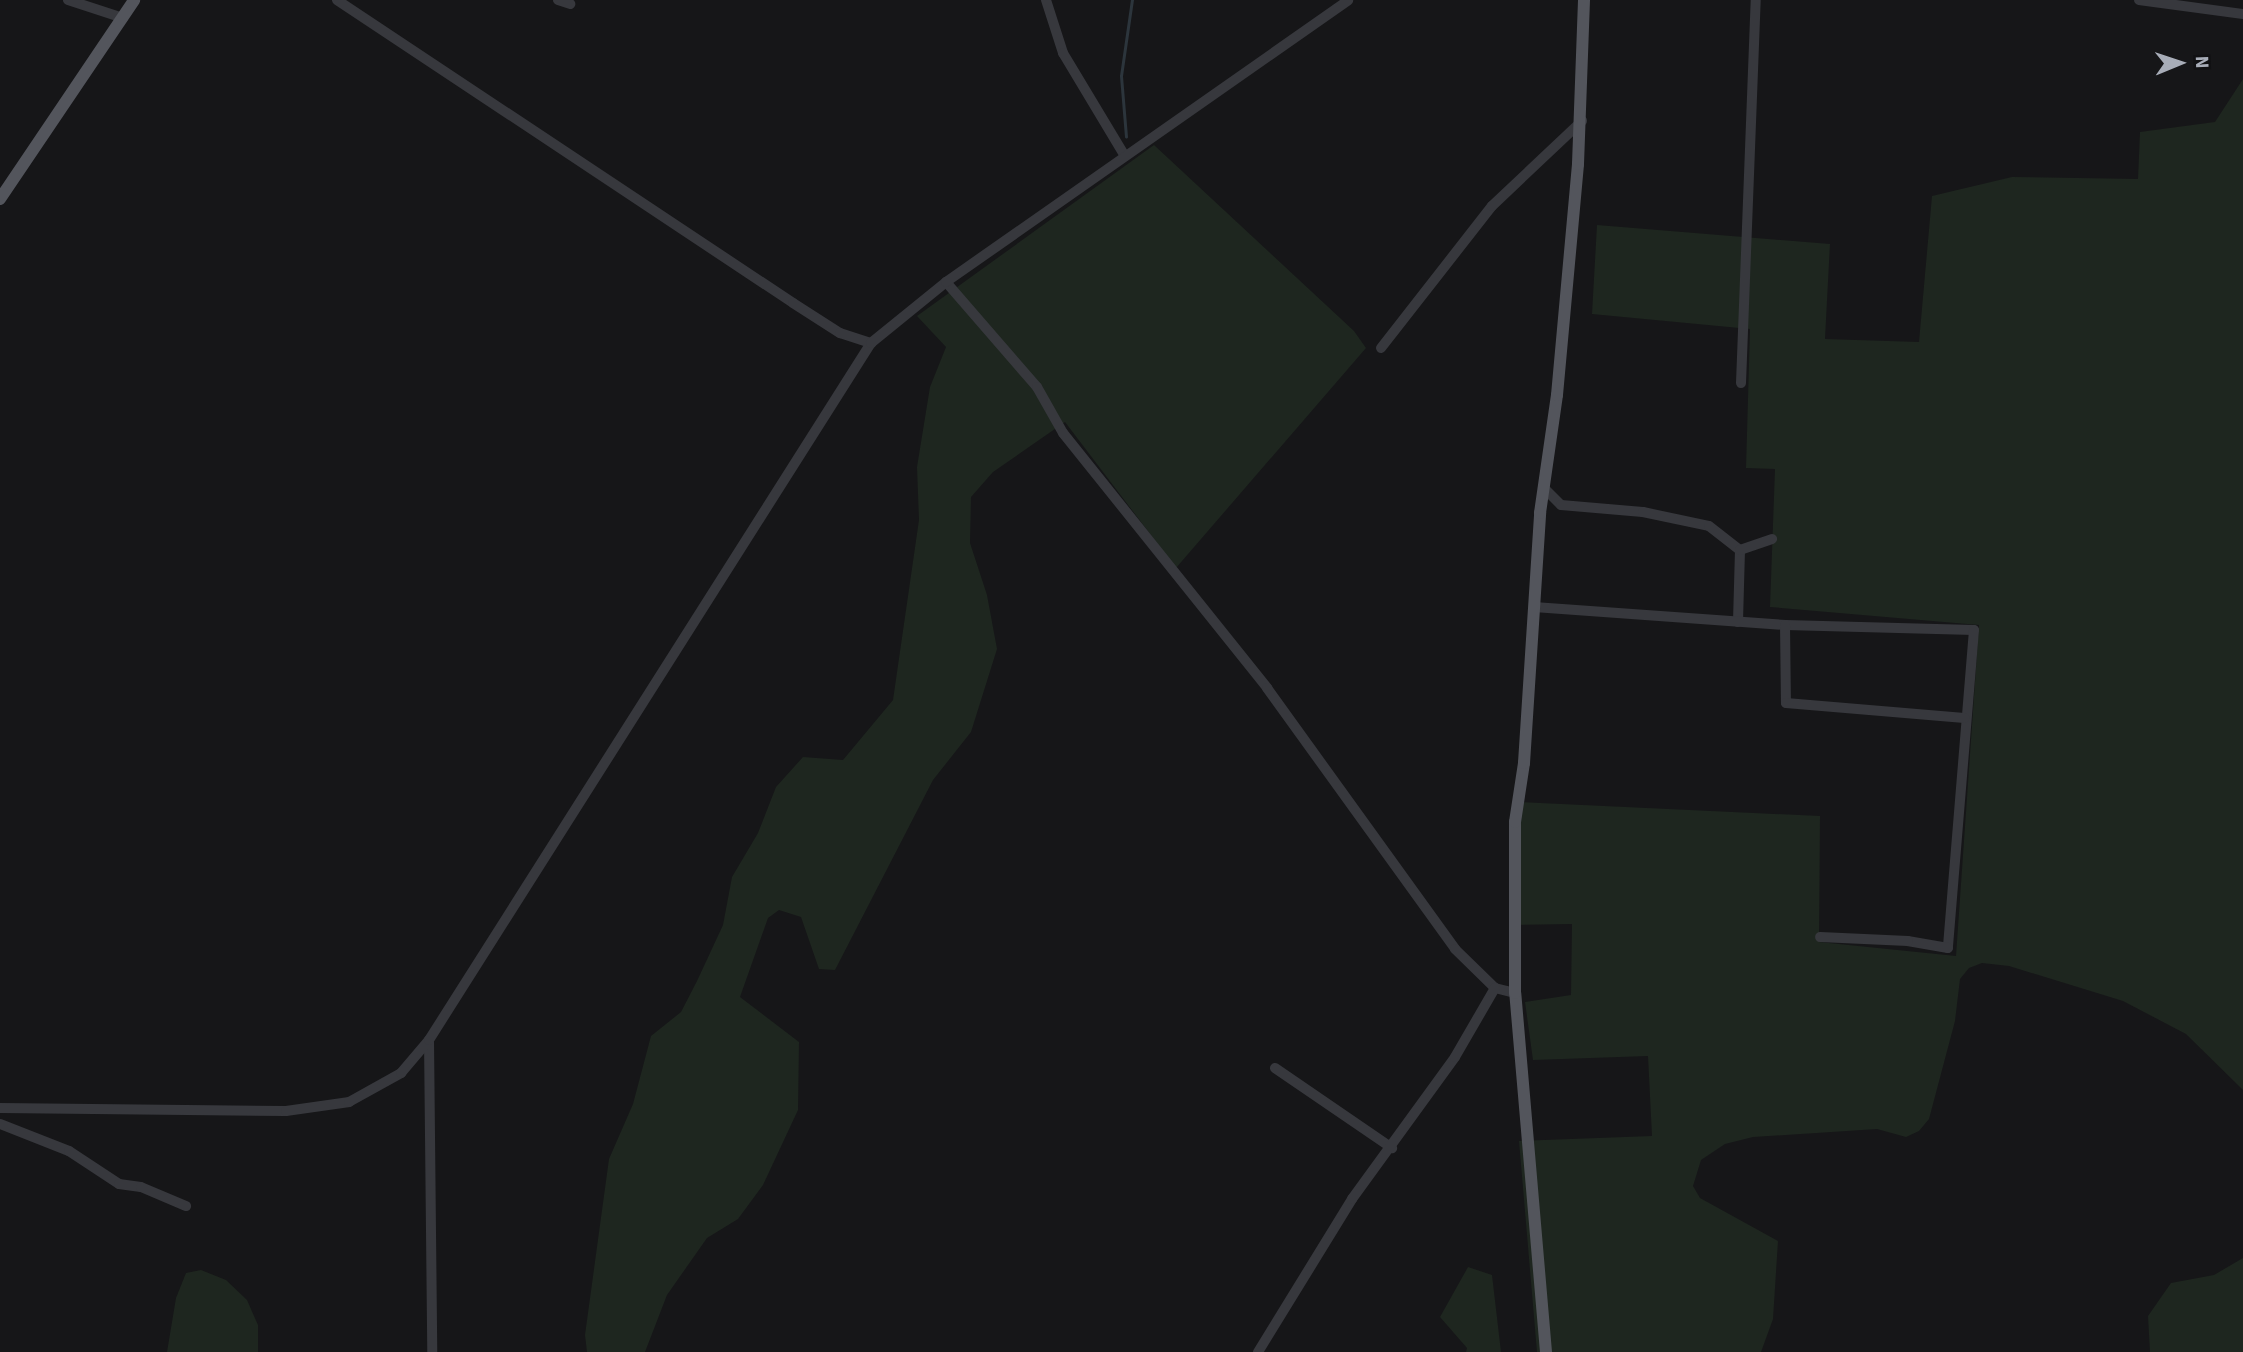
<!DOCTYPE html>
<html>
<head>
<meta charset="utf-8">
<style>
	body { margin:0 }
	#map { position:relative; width:2243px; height:1352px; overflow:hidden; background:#161618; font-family:"Source Sans 3",sans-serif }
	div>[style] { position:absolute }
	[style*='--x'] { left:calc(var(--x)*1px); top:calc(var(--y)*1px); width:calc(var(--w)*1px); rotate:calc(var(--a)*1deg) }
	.green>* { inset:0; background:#1e261f }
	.stream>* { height:2.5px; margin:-1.25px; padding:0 1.25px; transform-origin:1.25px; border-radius:1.25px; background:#2c353c }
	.minor>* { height:10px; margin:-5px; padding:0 5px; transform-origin:5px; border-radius:5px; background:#37383d }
	.major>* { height:12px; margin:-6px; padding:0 6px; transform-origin:6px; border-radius:6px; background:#53555c }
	span { translate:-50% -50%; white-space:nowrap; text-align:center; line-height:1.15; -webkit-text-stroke:7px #111113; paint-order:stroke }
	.north { position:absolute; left:2145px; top:28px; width:70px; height:70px; -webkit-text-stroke:5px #111113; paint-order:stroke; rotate:88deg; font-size:19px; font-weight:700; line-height:28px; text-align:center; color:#a8adb8 }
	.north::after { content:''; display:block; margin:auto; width:24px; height:32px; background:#a8adb8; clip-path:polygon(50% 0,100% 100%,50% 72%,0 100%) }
</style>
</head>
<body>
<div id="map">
	<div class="green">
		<i style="clip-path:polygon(2243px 79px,2243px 1090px,2186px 1034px,2123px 1001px,2009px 966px,1982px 963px,1969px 968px,1960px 979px,1955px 1021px,1929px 1119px,1919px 1131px,1906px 1137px,1877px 1129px,1753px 1137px,1725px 1144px,1701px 1160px,1693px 1186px,1700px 1198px,1778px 1241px,1773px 1319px,1761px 1352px,1537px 1352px,1519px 1141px,1652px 1136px,1648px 1056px,1533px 1060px,1525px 1002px,1571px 995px,1572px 924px,1509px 925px,1518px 802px,1820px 816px,1819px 942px,1956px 956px,1979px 625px,1770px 607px,1775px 469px,1746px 468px,1750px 329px,1592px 314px,1597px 225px,1830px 244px,1825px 339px,1919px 342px,1932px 196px,2012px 177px,2138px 179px,2140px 132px,2215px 122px)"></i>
		<i style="clip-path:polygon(1154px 145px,1354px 331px,1366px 348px,1176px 568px,1065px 422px,993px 472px,971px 497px,970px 543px,987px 595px,997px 649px,971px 732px,933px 780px,835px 970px,819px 969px,801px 917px,779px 910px,768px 918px,740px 997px,799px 1042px,798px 1110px,763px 1185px,738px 1219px,707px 1238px,667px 1295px,645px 1352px,587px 1352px,585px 1335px,609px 1159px,633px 1104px,651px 1036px,681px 1012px,697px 981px,723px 925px,732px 877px,758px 833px,776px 787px,803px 757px,843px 760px,893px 700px,919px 520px,917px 467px,930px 387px,946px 347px,917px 316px)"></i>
		<i style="clip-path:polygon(2243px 1258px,2243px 1352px,2150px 1352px,2148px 1316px,2171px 1283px,2214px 1275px)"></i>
		<i style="clip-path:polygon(1468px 1267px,1492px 1275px,1501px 1352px,1466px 1352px,1467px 1348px,1440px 1317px)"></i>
		<i style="clip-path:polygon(201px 1270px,226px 1280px,247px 1300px,258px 1325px,258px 1352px,167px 1352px,176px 1298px,186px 1273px)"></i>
	</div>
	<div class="stream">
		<i style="--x:1126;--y:137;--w:61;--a:-94.7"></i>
		<i style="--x:1121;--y:76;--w:77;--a:-81.8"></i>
	</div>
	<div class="minor">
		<i style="--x:68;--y:0;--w:58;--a:18.1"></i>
		<i style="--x:337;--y:0;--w:547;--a:33.6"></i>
		<i style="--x:793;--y:303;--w:56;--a:32.6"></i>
		<i style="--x:840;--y:333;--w:33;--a:18"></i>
		<i style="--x:558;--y:0;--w:13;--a:18"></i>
		<i style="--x:1046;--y:0;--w:56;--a:72.2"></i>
		<i style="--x:1063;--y:53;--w:120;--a:59"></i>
		<i style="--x:2139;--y:0;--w:105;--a:7.7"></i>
		<i style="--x:946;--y:282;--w:139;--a:49.1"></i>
		<i style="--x:1037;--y:387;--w:53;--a:60.5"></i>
		<i style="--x:1063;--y:433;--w:327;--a:51.3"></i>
		<i style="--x:1267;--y:688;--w:322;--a:54.2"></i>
		<i style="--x:1455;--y:949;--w:56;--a:44.3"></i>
		<i style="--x:1495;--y:988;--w:21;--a:14"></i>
		<i style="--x:1381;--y:348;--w:180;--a:-52"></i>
		<i style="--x:1492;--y:206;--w:124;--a:-43.4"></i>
		<i style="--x:1741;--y:383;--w:383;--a:-87.8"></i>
		<i style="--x:1544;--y:488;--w:24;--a:45"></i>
		<i style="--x:1561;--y:505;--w:82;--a:4.9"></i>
		<i style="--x:1643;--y:512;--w:67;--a:12"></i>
		<i style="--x:1709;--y:526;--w:39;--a:38"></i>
		<i style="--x:1740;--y:550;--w:72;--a:91.6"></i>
		<i style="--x:1740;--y:550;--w:34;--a:-19"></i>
		<i style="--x:1534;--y:607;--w:252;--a:4.1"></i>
		<i style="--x:1785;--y:625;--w:189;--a:1.5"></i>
		<i style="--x:1974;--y:630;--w:319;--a:94.7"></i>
		<i style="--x:1948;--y:948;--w:41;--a:-170.1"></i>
		<i style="--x:1908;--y:941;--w:88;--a:-177.4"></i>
		<i style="--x:1785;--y:625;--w:78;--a:89.3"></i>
		<i style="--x:1786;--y:703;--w:179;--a:4.8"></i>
		<i style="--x:429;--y:1040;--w:312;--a:89.4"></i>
		<i style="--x:1275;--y:1068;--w:142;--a:34.4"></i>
		<i style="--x:0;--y:1108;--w:286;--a:0.6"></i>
		<i style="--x:286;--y:1111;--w:64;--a:-8.1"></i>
		<i style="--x:349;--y:1102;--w:60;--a:-29.1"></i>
		<i style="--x:401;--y:1073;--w:43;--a:-49.7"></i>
		<i style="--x:429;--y:1040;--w:825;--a:-57.62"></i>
		<i style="--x:871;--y:343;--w:97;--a:-39.1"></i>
		<i style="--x:946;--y:282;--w:491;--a:-35"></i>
		<i style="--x:0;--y:1124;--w:74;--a:21.4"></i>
		<i style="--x:69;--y:1151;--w:60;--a:33.4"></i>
		<i style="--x:119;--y:1184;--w:22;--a:8"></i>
		<i style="--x:141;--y:1187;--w:49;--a:22.9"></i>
		<i style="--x:1258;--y:1352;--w:180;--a:-58.4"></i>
		<i style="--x:1352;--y:1199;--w:175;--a:-54"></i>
		<i style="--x:1455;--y:1057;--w:80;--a:-59.9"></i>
	</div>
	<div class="major">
		<i style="--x:0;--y:199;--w:240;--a:-56"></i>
		<i style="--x:1546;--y:1352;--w:360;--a:-94.9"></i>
		<i style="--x:1515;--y:993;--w:171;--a:-90"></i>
		<i style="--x:1515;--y:822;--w:60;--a:-81.3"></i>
		<i style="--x:1524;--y:763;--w:251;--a:-86.3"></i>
		<i style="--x:1540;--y:513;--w:119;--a:-81.8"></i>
		<i style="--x:1557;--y:395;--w:232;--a:-84.8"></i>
		<i style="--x:1578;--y:164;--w:164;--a:-87.9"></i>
	</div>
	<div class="north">N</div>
</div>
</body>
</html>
